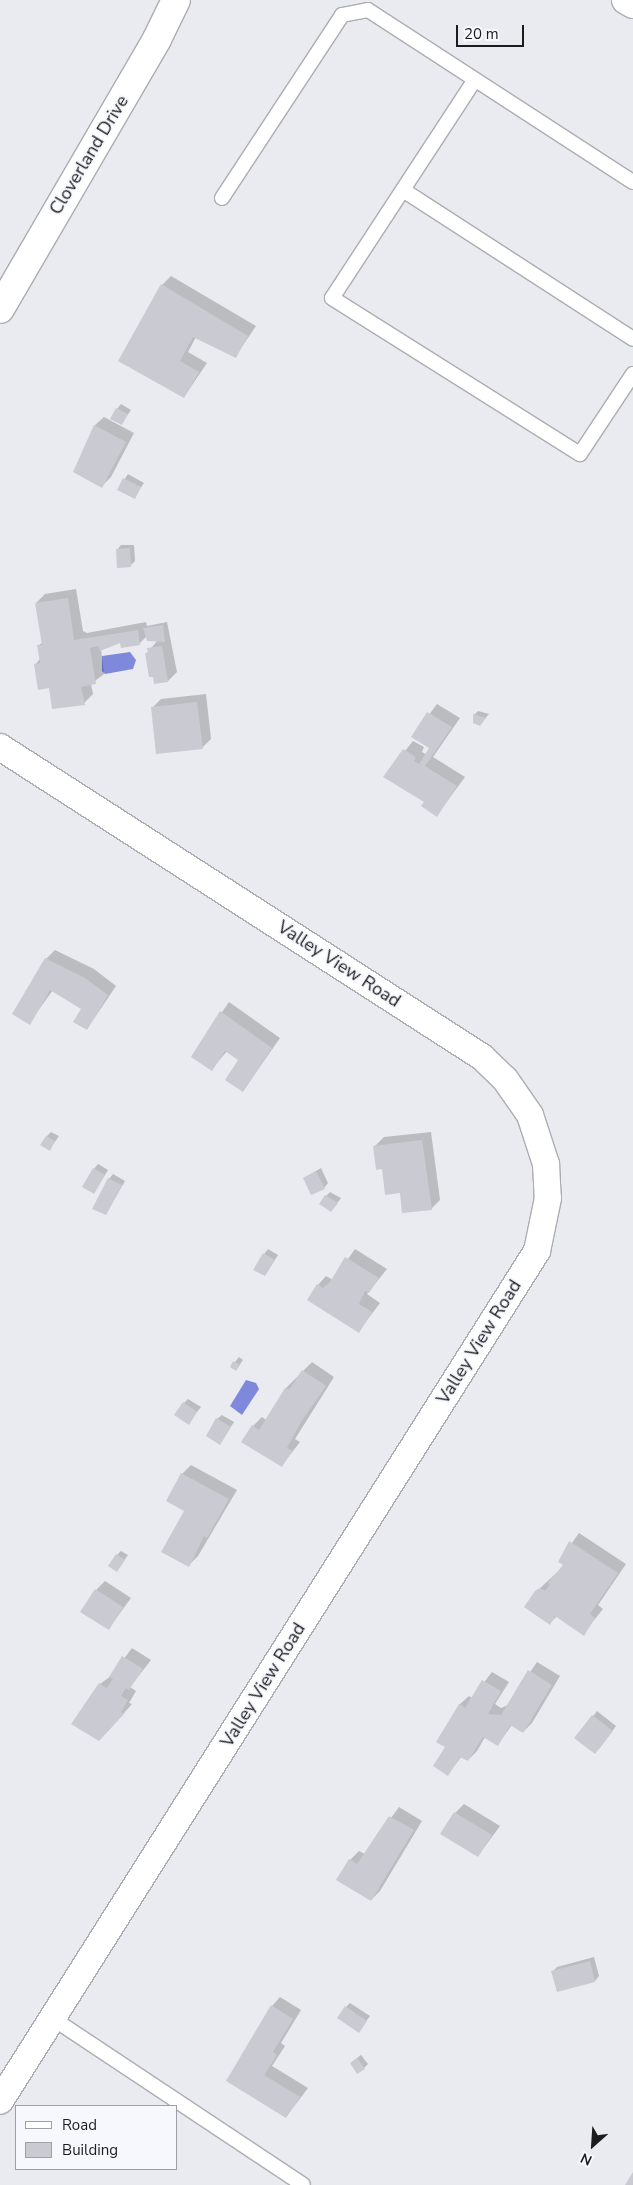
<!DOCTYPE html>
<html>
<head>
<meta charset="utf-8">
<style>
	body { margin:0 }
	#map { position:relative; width:633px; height:2185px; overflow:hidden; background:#e9ebf1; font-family:"Nunito Sans",sans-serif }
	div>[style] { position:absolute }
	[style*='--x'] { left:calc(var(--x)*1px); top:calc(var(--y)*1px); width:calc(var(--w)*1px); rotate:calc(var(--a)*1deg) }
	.water>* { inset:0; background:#7e89dc }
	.shadow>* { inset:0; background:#0003 }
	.building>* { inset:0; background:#cacbd2 }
	.roads { filter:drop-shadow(1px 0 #acadb3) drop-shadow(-1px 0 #acadb3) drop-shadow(0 1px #acadb3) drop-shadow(0 -1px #acadb3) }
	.service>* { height:14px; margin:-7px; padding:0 7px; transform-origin:7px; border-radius:7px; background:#fff }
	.minor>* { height:26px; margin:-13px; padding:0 13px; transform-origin:13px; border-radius:13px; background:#fff }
	.tertiary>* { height:28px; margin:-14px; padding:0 14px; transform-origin:14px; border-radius:14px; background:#fff }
	.secondary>* { height:28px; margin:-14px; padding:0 14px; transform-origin:14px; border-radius:14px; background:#fff }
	span { translate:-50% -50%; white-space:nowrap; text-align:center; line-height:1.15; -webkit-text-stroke:4px #f7f8fe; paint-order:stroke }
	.street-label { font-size:18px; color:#1c1c1f }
	.legend { position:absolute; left:15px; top:2105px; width:162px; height:65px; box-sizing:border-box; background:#f7f8fe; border:1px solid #9fa0a5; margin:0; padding:6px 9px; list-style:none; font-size:15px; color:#1c1c1f }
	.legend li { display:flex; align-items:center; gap:10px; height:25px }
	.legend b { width:25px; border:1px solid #9fa0a5 }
	.north { position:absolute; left:568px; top:2120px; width:50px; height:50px; -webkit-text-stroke:4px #f7f8fe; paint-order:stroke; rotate:206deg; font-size:14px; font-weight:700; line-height:20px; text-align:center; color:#1c1c1f }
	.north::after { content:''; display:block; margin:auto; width:18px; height:22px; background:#1c1c1f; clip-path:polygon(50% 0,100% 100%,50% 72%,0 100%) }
	.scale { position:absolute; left:456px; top:25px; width:68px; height:22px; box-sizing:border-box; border:2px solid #1c1c1f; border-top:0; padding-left:6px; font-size:15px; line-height:18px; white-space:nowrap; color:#1c1c1f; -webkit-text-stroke:4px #f7f8fe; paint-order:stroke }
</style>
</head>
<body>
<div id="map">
	<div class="water">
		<i style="clip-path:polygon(130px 652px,136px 660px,133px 669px,105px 674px,102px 671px,102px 656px)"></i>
		<i style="clip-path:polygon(246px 1380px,256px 1383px,259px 1389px,242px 1415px,230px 1406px)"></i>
	</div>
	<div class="shadow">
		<i style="clip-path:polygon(171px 276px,256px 326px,235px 357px,196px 337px,188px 352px,207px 363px,184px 397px,162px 285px)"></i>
		<i style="clip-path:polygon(121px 404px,131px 410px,122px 423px,117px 409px)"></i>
		<i style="clip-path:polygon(104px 417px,134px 433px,111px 477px,102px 486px,75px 472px,95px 425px)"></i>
		<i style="clip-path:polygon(128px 474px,144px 483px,134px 498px,118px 489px)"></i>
		<i style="clip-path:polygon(121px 545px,134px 545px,135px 561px,131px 565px,117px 550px)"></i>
		<i style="clip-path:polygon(76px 589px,83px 631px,87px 633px,146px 622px,147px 626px,167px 622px,177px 672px,168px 681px,147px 653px,157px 641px,147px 636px,139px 644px,121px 642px,101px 649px,104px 674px,91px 684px,93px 694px,84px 703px,50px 687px,35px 665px,40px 659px,38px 646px,43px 642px,36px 603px,45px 594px)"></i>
		<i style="clip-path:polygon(206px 694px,211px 739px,202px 748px,152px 708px,161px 699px)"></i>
		<i style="clip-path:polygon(437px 704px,460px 718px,433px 757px,465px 777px,437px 815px,425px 802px,385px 776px,413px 741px,424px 747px,422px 752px,427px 755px,431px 748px,413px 736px)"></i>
		<i style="clip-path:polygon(478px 711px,489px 714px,484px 720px,474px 715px)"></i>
		<i style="clip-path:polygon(55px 950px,94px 969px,116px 986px,87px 1029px,83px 1008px,53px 990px,29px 1023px,14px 1014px,46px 959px)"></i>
		<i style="clip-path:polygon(229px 1002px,280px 1038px,243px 1091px,240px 1060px,227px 1051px,212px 1069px,192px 1056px)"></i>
		<i style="clip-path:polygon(51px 1132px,59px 1136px,50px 1149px,47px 1136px)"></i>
		<i style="clip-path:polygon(431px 1132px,440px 1200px,431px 1209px,401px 1192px,384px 1168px,375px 1146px,384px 1137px)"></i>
		<i style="clip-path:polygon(98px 1164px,108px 1170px,94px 1193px,94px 1169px)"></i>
		<i style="clip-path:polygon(321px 1168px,328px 1183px,324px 1188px,304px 1178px)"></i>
		<i style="clip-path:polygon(113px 1174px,125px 1181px,106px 1214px,109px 1179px)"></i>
		<i style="clip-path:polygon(330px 1192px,341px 1198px,331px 1211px,326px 1196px)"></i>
		<i style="clip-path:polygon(268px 1249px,278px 1255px,265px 1275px,264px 1254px)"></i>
		<i style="clip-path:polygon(355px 1249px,387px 1269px,367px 1294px,380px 1303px,359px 1331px,318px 1285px,326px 1276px,333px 1280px)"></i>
		<i style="clip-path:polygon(239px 1357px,243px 1360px,236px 1370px,231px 1367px)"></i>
		<i style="clip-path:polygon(312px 1362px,334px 1377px,295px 1439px,300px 1442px,282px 1465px,253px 1426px,262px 1417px,266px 1420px,286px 1388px)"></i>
		<i style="clip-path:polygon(188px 1399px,201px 1407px,188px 1423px,184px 1403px)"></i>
		<i style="clip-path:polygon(222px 1415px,234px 1422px,220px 1444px,217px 1419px)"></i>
		<i style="clip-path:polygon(191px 1465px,237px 1490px,198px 1556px,189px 1565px,182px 1474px)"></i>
		<i style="clip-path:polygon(579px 1533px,626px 1564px,598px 1605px,603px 1609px,583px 1634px,557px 1616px,550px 1623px,536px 1592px,565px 1565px,559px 1561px)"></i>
		<i style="clip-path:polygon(121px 1551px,128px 1555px,117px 1571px,117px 1555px)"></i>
		<i style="clip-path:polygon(105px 1581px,131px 1598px,109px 1628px,96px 1590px)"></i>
		<i style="clip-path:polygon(132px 1648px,151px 1660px,130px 1687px,136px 1691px,129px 1703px,132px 1704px,108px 1731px,73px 1723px,100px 1684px,111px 1676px)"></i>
		<i style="clip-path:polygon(537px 1662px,560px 1676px,532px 1723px,523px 1732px,512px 1725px,497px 1745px,485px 1737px,477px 1751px,468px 1760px,462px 1756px,448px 1774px,446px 1747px,438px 1742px,460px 1704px,469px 1696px,472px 1698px,492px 1672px,509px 1682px,495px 1704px,501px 1708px,508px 1705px)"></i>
		<i style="clip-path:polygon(597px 1711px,616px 1726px,599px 1749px,576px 1738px)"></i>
		<i style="clip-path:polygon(464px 1804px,500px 1826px,478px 1856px,455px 1813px)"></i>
		<i style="clip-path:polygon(399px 1807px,422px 1821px,380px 1891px,371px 1900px,350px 1860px,359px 1851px,365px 1854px)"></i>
		<i style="clip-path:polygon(594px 1957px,599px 1976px,595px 1981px,553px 1971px,557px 1967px)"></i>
		<i style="clip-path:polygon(280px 1997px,301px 2010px,281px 2043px,285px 2046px,272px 2066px,308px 2088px,286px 2117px,228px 2081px,272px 2006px)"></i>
		<i style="clip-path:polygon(350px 2003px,370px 2016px,359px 2031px,346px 2007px)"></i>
		<i style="clip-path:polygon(361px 2055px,368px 2064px,364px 2068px,351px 2063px)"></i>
	</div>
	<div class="building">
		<i style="clip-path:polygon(161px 284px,248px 336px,236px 358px,193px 337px,180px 361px,199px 372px,184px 398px,118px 361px)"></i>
		<i style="clip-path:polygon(116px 408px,128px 414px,122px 425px,110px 419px)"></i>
		<i style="clip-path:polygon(94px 425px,126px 442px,102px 488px,73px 472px)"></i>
		<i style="clip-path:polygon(123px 478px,141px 487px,135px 499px,117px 490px)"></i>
		<i style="clip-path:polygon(130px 548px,131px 567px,117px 568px,116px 549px)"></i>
		<i style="clip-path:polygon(68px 598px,74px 640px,138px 630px,140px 645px,121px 648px,120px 643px,100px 651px,98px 646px,90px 648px,96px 684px,81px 687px,85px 705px,52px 709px,49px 688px,38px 690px,34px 664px,40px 663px,37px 645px,42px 645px,35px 603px)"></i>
		<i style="clip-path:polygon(163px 625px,165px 642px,147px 641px,143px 628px)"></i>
		<i style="clip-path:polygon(162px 646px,168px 682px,154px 684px,153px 677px,149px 677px,145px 653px,148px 653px,147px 648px)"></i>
		<i style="clip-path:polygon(197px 702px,203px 749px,156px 754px,151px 707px)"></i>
		<i style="clip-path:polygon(427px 712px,452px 727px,425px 766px,457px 786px,437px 817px,421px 806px,424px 802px,383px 777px,403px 749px,416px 757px,414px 761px,419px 764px,429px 748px,411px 737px)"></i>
		<i style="clip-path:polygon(473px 714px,486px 718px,480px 726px,473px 723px)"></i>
		<i style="clip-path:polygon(45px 958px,85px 978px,108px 995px,87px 1030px,73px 1022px,81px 1009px,50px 990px,30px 1025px,12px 1014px)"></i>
		<i style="clip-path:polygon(220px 1011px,272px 1048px,243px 1092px,225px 1080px,238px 1060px,225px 1051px,212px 1071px,191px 1057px)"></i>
		<i style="clip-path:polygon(46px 1136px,55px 1141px,50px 1151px,40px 1145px)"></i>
		<i style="clip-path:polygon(422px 1140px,432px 1210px,402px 1213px,400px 1193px,385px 1195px,382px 1169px,376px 1170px,373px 1146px)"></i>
		<i style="clip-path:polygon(93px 1168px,105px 1175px,94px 1194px,82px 1187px)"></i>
		<i style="clip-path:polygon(316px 1171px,325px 1189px,311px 1195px,303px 1178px)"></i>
		<i style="clip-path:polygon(108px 1178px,122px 1185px,106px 1215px,92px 1209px)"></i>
		<i style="clip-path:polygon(325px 1195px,338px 1203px,331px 1212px,319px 1204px)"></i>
		<i style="clip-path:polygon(263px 1253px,275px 1260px,265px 1276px,253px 1270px)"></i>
		<i style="clip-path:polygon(345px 1257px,379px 1278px,369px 1293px,365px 1291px,359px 1304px,372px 1312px,359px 1333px,307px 1300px,317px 1284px,323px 1288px,330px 1282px)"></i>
		<i style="clip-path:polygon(233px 1361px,240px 1365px,236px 1371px,230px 1367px)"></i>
		<i style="clip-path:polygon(302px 1370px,326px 1386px,301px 1422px,287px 1448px,292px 1451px,282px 1467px,241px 1442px,252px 1425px,259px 1430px,285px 1388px,289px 1390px)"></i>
		<i style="clip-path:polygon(183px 1402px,197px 1412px,189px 1425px,174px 1415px)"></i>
		<i style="clip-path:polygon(216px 1418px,231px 1427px,220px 1445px,206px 1436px)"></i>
		<i style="clip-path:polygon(181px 1473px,229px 1499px,207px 1538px,204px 1536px,189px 1567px,161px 1552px,184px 1511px,166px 1501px)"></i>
		<i style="clip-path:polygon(569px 1541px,618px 1573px,590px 1614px,595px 1618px,584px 1636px,555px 1616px,550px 1625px,524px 1607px,535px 1591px,540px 1588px,545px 1591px,550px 1585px,548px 1583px,563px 1565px,558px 1562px)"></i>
		<i style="clip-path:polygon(116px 1554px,125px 1560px,117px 1572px,108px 1566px)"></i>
		<i style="clip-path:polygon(95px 1589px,123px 1607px,109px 1630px,80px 1612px)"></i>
		<i style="clip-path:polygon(122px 1656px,143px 1669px,129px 1690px,126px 1688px,121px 1696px,128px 1700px,121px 1712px,124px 1714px,99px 1741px,71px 1724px,99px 1683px,107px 1688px,113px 1679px,109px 1677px)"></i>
		<i style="clip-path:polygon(528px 1670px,552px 1685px,523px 1733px,510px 1725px,498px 1746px,483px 1737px,468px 1761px,460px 1757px,448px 1776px,433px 1766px,445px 1747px,436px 1742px,459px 1704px,465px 1708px,482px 1680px,501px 1691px,488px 1714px,501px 1715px)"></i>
		<i style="clip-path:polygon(592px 1715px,613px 1731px,595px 1754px,574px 1738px)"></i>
		<i style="clip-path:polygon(454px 1812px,492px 1835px,478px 1857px,440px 1834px)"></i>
		<i style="clip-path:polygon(389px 1816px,414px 1830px,371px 1901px,336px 1880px,349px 1859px,357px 1864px)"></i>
		<i style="clip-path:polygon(590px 1961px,595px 1982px,557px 1992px,551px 1971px)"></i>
		<i style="clip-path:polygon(271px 2005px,293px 2019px,273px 2052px,277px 2055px,264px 2075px,300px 2097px,286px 2118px,226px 2081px)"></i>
		<i style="clip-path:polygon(345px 2006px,367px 2021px,359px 2033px,337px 2018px)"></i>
		<i style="clip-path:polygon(357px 2058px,365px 2069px,357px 2074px,350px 2063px)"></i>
		<i style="clip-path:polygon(633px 2172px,633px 2185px,625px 2185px)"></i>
	</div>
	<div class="roads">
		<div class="service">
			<i style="--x:474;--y:81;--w:259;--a:123.2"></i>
			<i style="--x:332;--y:298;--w:293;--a:32.2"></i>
			<i style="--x:580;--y:454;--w:96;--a:-56.5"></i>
			<i style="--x:403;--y:190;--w:274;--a:32.9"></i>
			<i style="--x:222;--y:198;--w:219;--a:-56.7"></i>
			<i style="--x:342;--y:15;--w:26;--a:-11"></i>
			<i style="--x:368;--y:10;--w:316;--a:33"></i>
			<i style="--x:52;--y:2018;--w:301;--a:33.6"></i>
		</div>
		<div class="minor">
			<i style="--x:0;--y:747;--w:573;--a:32.75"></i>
			<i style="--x:482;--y:1057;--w:32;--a:44"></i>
			<i style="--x:505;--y:1079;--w:44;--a:55.2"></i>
			<i style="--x:530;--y:1115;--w:52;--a:71.9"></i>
			<i style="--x:546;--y:1164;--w:34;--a:87"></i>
			<i style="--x:548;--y:1198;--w:54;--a:101.7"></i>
			<i style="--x:537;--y:1251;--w:1005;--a:122.28"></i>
		</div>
		<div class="tertiary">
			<i style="--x:0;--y:309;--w:312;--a:-59.8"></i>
			<i style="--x:157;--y:39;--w:43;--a:-64"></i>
		</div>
		<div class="secondary">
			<i style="--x:626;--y:0;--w:8;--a:30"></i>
		</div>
	</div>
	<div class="street-label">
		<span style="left:89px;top:155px;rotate:-59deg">Cloverland Drive</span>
		<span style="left:339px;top:964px;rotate:33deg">Valley View Road</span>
		<span style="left:479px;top:1342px;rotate:-58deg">Valley View Road</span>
		<span style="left:263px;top:1685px;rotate:-58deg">Valley View Road</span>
	</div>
	<ul class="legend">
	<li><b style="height:6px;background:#fff"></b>Road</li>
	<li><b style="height:14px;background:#cacbd2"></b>Building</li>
	</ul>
	<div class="north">N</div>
	<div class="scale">20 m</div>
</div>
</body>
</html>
